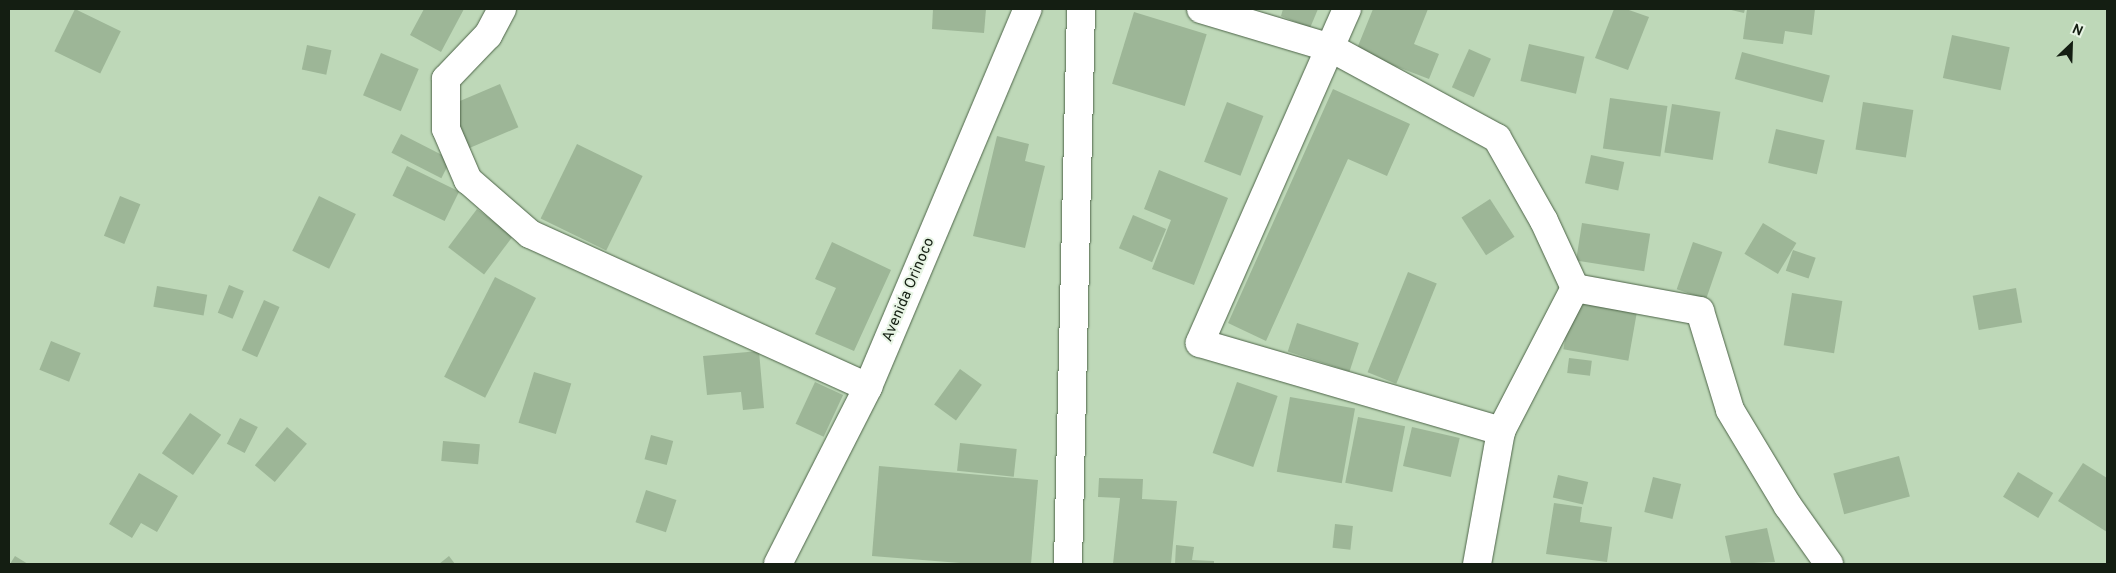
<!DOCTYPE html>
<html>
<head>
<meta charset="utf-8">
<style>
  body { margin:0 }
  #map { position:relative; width:2116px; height:573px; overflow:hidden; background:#bed8b8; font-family:Overpass,sans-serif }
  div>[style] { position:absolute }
  .building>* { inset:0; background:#9db697; transform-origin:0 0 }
  .roads { filter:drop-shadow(0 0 1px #4d6448) drop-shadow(0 0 1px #4d6448) }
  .minor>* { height:28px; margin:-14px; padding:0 14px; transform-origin:14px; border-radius:14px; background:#fff }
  span { translate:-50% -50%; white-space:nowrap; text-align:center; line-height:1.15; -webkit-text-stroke:4px #e7f4e4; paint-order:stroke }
  .street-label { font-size:15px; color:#141e12 }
  .frame { position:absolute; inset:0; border:10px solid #141e12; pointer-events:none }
  .north { position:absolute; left:2046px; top:20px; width:50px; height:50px; -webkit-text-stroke:4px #e7f4e4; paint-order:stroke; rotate:24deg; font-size:14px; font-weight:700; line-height:20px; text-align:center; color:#141e12 }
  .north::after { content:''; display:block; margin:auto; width:18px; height:22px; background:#141e12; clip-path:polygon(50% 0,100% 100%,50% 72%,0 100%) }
</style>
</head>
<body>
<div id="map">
  <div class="building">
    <div style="left:75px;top:9px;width:51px;height:47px;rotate:26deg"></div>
    <div style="clip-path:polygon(424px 9px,464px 9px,441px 52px,410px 35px)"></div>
    <div style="clip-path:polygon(933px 9px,986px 9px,984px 33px,932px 29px)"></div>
    <div style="clip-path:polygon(1283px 9px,1318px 9px,1310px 28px,1281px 16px)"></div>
    <div style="clip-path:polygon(1373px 9px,1428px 9px,1414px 44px,1439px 54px,1429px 79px,1356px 51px)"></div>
    <div style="clip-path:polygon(1614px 9px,1626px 9px,1649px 17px,1628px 70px,1595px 58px)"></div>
    <div style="clip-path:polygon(1727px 9px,1745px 9px,1744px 13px)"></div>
    <div style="clip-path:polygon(1747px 9px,1815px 9px,1812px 35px,1785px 31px,1783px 44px,1743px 39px)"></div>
    <div style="left:1134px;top:12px;width:76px;height:75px;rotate:17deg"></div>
    <div style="left:1952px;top:35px;width:59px;height:44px;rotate:12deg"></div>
    <div style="left:1529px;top:44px;width:57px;height:38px;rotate:13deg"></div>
    <div style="left:307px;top:45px;width:25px;height:25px;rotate:12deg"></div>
    <div style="left:1469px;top:49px;width:24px;height:42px;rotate:24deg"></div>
    <div style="left:1742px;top:52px;width:91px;height:28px;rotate:15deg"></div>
    <div style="left:381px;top:53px;width:41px;height:46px;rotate:23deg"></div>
    <div style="left:500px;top:84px;width:47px;height:55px;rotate:67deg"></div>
    <div style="clip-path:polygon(1333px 89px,1410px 124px,1387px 176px,1348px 159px,1266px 341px,1228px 323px)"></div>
    <div style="left:1610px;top:98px;width:58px;height:51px;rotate:8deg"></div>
    <div style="left:1227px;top:102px;width:39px;height:64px;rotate:21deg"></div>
    <div style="left:1863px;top:102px;width:51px;height:48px;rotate:9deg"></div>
    <div style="left:1672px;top:104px;width:49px;height:49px;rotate:9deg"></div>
    <div style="left:1776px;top:129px;width:50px;height:35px;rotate:13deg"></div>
    <div style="left:401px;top:134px;width:56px;height:21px;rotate:27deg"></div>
    <div style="clip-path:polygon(997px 136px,1029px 144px,1025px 161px,1045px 166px,1025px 248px,973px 236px)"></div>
    <div style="left:577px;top:144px;width:73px;height:83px;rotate:26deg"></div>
    <div style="left:1591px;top:155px;width:34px;height:29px;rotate:12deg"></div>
    <div style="left:407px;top:166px;width:58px;height:33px;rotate:26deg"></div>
    <div style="clip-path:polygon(1159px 170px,1228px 198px,1194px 285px,1152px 269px,1171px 220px,1144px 209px)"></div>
    <div style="left:120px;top:196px;width:22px;height:43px;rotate:22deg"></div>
    <div style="left:319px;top:196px;width:41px;height:61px;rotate:26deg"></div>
    <div style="left:1490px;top:199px;width:45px;height:34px;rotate:57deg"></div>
    <div style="left:477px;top:209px;width:45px;height:48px;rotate:37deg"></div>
    <div style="left:1133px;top:215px;width:36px;height:36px;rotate:23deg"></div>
    <div style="left:1582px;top:223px;width:69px;height:38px;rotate:9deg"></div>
    <div style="left:1763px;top:223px;width:39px;height:36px;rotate:31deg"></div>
    <div style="clip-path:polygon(832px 242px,891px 270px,854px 351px,815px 334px,836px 288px,815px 279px)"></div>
    <div style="left:1693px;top:242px;width:31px;height:50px;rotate:19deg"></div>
    <div style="left:1793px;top:250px;width:24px;height:22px;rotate:19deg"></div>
    <div style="left:1408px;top:272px;width:31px;height:108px;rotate:22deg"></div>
    <div style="left:495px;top:277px;width:46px;height:112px;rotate:27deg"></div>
    <div style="left:229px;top:285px;width:16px;height:30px;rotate:22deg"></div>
    <div style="left:157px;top:286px;width:51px;height:21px;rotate:10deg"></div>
    <div style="left:2016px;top:288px;width:35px;height:44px;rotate:80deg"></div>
    <div style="left:1792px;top:293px;width:51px;height:53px;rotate:9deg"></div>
    <div style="left:264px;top:300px;width:17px;height:55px;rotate:24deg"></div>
    <div style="left:1572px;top:300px;width:66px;height:50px;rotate:10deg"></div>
    <div style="left:1297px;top:323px;width:65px;height:30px;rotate:18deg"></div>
    <div style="left:51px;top:341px;width:32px;height:31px;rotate:22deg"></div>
    <div style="clip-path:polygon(759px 351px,764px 408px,743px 410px,741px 392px,707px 395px,703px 356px)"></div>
    <div style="left:1569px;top:358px;width:23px;height:15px;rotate:7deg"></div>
    <div style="left:960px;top:369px;width:27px;height:44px;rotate:36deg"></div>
    <div style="left:534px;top:372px;width:39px;height:53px;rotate:17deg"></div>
    <div style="left:815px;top:382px;width:31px;height:46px;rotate:25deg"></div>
    <div style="left:1237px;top:382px;width:43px;height:75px;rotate:19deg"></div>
    <div style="left:1290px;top:397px;width:66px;height:76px;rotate:10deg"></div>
    <div style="left:190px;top:413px;width:38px;height:49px;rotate:35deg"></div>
    <div style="left:1358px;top:417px;width:48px;height:67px;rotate:11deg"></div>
    <div style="left:240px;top:418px;width:20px;height:29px;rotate:27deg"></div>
    <div style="left:287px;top:427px;width:26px;height:50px;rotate:40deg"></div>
    <div style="left:1412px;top:427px;width:49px;height:40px;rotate:13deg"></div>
    <div style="left:651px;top:435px;width:23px;height:25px;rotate:15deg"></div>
    <div style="left:443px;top:441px;width:37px;height:20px;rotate:5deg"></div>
    <div style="left:960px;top:443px;width:57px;height:28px;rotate:6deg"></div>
    <div style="left:1899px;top:456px;width:42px;height:68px;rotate:75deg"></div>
    <div style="clip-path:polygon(2083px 463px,2107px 478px,2107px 532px,2058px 501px)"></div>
    <div style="clip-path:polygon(879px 466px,1038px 480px,1031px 564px,973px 564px,872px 556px)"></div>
    <div style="left:2018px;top:472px;width:41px;height:29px;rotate:31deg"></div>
    <div style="clip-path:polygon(139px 473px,178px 496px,157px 532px,141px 523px,132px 538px,109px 524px)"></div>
    <div style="left:1558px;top:475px;width:31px;height:23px;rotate:13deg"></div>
    <div style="left:1653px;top:477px;width:29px;height:36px;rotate:14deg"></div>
    <div style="clip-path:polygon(1099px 478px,1143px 479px,1142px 499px,1177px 501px,1171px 564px,1113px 564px,1120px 498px,1098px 497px)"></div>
    <div style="left:646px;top:490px;width:32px;height:34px;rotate:18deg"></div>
    <div style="clip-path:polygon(1554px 503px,1582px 507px,1580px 522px,1612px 527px,1607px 562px,1546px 554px)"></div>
    <div style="left:1335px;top:524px;width:18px;height:24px;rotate:6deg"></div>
    <div style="clip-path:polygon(1767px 528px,1775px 562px,1731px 564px,1725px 536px)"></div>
    <div style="clip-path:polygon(1176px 545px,1194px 547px,1192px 560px,1214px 561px,1214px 564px,1175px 564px)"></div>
    <div style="clip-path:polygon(15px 556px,28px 564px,10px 564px)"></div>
    <div style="clip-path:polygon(449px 556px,455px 564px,439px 564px)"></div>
  </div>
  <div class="roads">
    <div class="minor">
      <div style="left:502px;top:9px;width:30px;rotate:118deg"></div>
      <div style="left:488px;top:35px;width:61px;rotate:133.7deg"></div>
      <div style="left:446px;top:79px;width:50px;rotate:90deg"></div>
      <div style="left:446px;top:129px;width:56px;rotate:66.7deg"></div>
      <div style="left:468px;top:180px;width:82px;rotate:41.1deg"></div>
      <div style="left:530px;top:234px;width:371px;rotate:24.4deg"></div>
      <div style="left:1201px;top:9px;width:136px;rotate:16.7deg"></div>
      <div style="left:1331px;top:48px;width:189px;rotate:28.5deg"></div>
      <div style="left:1497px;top:138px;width:95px;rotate:60.5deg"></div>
      <div style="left:1544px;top:221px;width:74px;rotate:65.2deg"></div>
      <div style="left:1575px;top:288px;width:161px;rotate:117.4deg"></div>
      <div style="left:1501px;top:431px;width:135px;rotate:100.2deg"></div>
      <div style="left:1347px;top:9px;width:365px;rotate:113.8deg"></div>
      <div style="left:1200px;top:343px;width:314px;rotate:16.3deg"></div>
      <div style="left:1575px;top:288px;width:127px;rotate:10.4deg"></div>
      <div style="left:1700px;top:311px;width:103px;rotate:73.1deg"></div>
      <div style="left:1730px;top:410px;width:112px;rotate:58.9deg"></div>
      <div style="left:1788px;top:506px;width:71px;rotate:54.7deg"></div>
      <div style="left:778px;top:564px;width:199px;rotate:-63deg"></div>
      <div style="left:868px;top:387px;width:410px;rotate:-67.1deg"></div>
      <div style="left:1068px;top:564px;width:555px;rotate:-88.66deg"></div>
    </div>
  </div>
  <div class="street-label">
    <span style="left:909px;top:290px;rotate:-67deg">Avenida Orinoco</span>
  </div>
  <div class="frame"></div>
  <div class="north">N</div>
</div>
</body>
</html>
